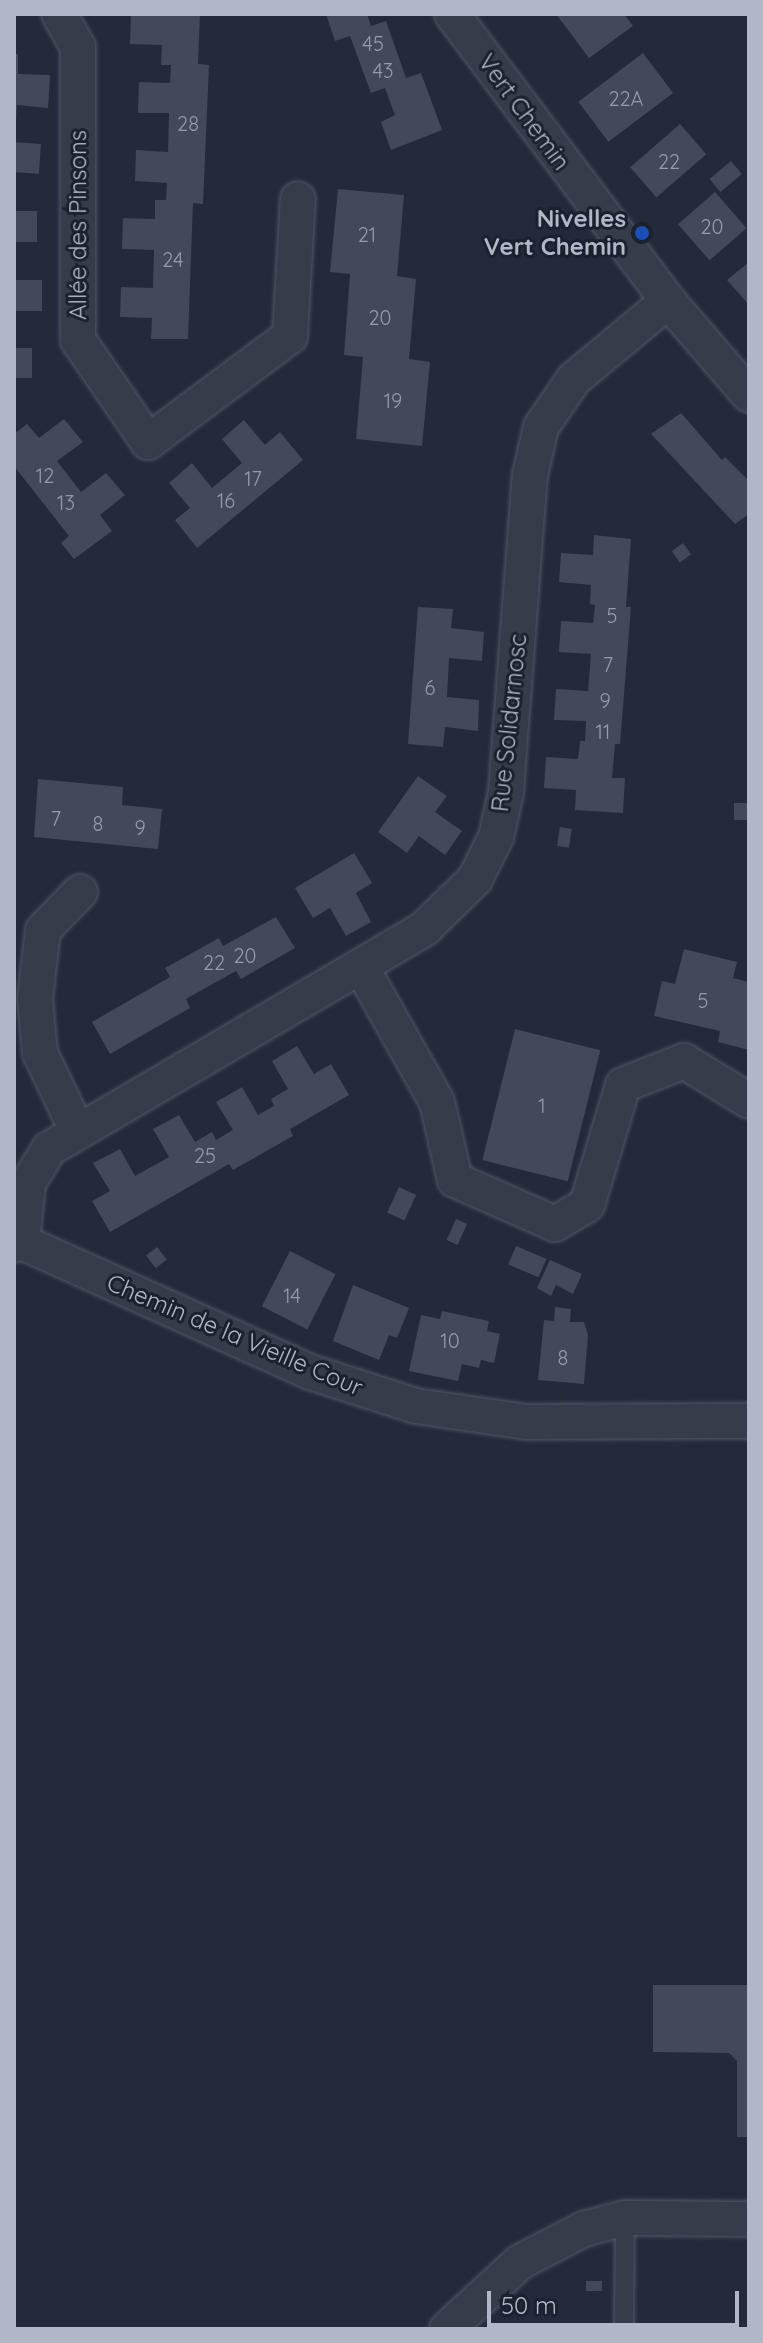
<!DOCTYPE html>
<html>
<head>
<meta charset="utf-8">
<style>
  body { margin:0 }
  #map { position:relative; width:763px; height:2343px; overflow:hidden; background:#232a3a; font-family:Quicksand,sans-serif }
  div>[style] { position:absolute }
  .building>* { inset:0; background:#42495b; transform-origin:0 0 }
  .roads { filter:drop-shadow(0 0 2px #515765) drop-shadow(0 0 2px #515765) }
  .lane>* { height:18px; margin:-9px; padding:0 9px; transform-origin:9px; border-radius:9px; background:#363c4a }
  .street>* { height:34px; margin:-17px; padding:0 17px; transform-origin:17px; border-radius:17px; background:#363c4a }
  .dots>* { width:22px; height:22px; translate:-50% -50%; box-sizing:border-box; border:4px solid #1b212f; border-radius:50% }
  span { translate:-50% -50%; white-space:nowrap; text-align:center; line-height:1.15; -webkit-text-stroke:6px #1b212f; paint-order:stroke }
  .number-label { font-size:20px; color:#959cab }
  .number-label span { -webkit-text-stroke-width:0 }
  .street-label { font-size:24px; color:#b1b7c6 }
  .poi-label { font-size:24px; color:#b1b7c6; font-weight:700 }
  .right { translate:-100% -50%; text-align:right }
  .frame { position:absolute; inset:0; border:16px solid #b1b7c6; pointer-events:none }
  .scale { position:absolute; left:487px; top:2291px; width:252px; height:36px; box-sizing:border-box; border:4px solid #b1b7c6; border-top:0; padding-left:10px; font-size:24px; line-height:28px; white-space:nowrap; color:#b1b7c6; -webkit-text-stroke:6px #1b212f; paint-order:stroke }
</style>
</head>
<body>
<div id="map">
  <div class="building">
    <div style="clip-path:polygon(131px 14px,200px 14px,198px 64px,209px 65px,203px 204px,193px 203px,188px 339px,151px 339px,152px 318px,120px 317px,121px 287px,153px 288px,154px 250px,122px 249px,123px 218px,155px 219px,155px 200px,166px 200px,167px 183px,135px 181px,136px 150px,168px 152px,169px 113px,138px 113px,139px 82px,170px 83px,171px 65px,161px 65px,162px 45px,130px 44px)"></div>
    <div style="clip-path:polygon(326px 14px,367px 14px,371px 26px,386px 21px,406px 78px,421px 73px,442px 130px,391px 150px,381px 122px,395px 115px,385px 88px,371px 93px,350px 36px,335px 41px)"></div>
    <div style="clip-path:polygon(556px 14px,624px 14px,633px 26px,589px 58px)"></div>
    <div style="left:643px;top:53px;width:50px;height:81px;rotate:53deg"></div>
    <div style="clip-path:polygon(14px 54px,18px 54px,18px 74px,50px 75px,48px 108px,17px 105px,17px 124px)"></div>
    <div style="left:680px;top:124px;width:40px;height:66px;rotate:49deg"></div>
    <div style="left:14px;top:142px;width:27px;height:30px;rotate:4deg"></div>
    <div style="left:731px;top:161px;width:17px;height:28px;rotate:50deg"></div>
    <div style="clip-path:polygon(338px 189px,404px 195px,397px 276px,416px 279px,409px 359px,430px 362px,422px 446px,356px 439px,363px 357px,344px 355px,350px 274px,330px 272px)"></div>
    <div style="left:715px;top:192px;width:48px;height:49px;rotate:49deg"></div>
    <div style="left:14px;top:211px;width:23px;height:31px"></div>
    <div style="clip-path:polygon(749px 262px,749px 305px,727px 280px)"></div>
    <div style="left:14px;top:280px;width:28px;height:31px"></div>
    <div style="left:14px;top:348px;width:18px;height:30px"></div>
    <div style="clip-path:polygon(681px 413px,722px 460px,725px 457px,749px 481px,749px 514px,735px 524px,651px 434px)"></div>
    <div style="clip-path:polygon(64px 419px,83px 442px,57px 461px,81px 492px,106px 473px,125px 495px,100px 515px,112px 531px,74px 559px,61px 543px,69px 536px,14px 466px,14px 434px,27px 424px,39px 438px)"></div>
    <div style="clip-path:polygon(244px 420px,265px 445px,280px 432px,303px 460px,197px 548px,175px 520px,190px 508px,169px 483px,192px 463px,212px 488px,242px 463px,222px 439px)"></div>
    <div style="clip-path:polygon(594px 535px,631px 539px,626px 607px,631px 607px,620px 744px,615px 744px,612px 778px,625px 778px,623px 813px,575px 810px,576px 790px,544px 788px,546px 757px,578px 759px,580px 741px,585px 741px,586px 721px,554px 720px,556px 689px,588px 691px,591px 654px,559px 652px,561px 621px,593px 623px,595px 605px,590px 604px,591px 585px,559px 582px,561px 553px,593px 555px)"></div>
    <div style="left:683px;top:543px;width:14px;height:14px;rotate:54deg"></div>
    <div style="clip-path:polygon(418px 607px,453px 609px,451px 628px,484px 632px,482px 661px,449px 658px,447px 697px,479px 700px,478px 731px,445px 727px,443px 747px,408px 744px)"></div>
    <div style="clip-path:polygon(418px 776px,447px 796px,435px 812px,462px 831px,445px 855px,419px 836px,407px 853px,378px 832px)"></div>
    <div style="clip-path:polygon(38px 779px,123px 787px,122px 805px,162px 809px,158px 849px,34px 837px)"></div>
    <div style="left:734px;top:803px;width:15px;height:17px"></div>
    <div style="left:560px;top:827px;width:12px;height:19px;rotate:9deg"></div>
    <div style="clip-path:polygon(354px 853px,372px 883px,356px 893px,371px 922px,346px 936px,330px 908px,313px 918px,295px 888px)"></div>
    <div style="clip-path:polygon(276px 917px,295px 948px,241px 979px,236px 971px,209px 986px,186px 999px,190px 1008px,110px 1054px,92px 1022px,170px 977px,165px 968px,219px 938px,223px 946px)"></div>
    <div style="clip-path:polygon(684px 949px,737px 962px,733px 978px,749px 982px,749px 1050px,718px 1042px,720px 1031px,654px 1016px,662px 981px,675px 984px)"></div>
    <div style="left:515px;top:1029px;width:88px;height:135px;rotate:14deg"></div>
    <div style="clip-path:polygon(297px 1046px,314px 1074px,331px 1064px,349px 1095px,290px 1129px,293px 1136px,233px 1170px,229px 1164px,110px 1232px,92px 1201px,110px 1191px,93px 1163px,120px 1149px,135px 1176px,169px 1157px,153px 1129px,179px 1115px,195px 1142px,212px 1132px,216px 1140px,233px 1130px,216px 1102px,242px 1087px,258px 1115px,274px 1106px,271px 1099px,288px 1089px,272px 1061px)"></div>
    <div style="left:399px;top:1187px;width:19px;height:28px;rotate:25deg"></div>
    <div style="left:456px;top:1219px;width:12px;height:23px;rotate:24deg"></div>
    <div style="left:516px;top:1246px;width:33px;height:20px;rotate:23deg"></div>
    <div style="left:157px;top:1247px;width:16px;height:14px;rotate:52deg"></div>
    <div style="left:290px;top:1251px;width:51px;height:62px;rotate:27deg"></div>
    <div style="clip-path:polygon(550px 1260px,582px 1274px,573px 1294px,556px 1285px,551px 1296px,537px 1288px)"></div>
    <div style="clip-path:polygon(353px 1285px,409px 1308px,397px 1338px,389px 1335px,379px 1360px,333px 1341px)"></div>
    <div style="clip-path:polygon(555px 1307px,571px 1309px,570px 1322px,584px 1322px,588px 1335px,584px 1384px,538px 1380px,544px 1320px,554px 1321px)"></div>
    <div style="clip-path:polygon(442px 1311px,489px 1321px,487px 1331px,500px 1334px,494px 1363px,481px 1360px,479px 1368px,462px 1364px,458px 1381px,409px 1371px,421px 1315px,440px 1319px)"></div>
    <div style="clip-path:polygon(653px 1985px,749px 1985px,749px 2137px,737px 2137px,737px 2061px,729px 2053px,653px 2052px)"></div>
    <div style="left:602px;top:2281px;width:10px;height:16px;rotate:90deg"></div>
  </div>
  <div class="roads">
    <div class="lane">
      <div style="left:624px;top:2329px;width:111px;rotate:-89.5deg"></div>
    </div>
    <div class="street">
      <div style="left:59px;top:14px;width:38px;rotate:60deg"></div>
      <div style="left:78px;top:47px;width:293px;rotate:90deg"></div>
      <div style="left:78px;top:340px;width:124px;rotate:55.5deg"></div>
      <div style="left:148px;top:442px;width:177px;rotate:-36.7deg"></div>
      <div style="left:290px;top:336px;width:137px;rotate:-86.7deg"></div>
      <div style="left:452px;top:14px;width:359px;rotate:53deg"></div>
      <div style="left:668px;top:301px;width:124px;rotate:49.2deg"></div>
      <div style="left:361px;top:967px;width:155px;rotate:60.6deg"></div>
      <div style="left:437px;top:1102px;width:80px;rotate:77deg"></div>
      <div style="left:455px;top:1180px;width:109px;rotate:23.7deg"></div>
      <div style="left:555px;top:1224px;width:37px;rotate:-31deg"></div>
      <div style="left:587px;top:1205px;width:125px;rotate:-73.3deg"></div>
      <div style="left:623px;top:1085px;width:66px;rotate:-21.5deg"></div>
      <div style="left:684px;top:1061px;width:76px;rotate:31.6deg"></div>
      <div style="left:77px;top:1130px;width:85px;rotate:-115.7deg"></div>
      <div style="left:40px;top:1053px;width:55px;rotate:-95.2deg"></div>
      <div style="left:35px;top:998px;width:68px;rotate:-83.3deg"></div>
      <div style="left:43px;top:930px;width:53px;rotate:-45.8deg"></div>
      <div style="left:22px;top:1242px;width:59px;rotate:-84.2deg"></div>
      <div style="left:28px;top:1183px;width:40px;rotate:-58deg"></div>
      <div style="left:49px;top:1149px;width:436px;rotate:-30.4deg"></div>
      <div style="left:425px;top:928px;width:70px;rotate:-44.4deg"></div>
      <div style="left:475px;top:879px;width:47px;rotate:-63.4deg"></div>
      <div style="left:496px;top:837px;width:46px;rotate:-77.5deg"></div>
      <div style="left:506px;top:792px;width:318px;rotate:-85.7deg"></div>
      <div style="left:530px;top:475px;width:49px;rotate:-77.1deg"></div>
      <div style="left:541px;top:427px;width:58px;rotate:-55.5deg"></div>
      <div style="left:574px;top:379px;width:122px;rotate:-39.7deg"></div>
      <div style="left:14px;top:1245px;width:9px;rotate:-21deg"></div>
      <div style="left:22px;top:1242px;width:316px;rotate:24.3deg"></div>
      <div style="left:310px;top:1372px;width:111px;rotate:17.8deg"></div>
      <div style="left:416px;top:1406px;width:112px;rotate:8.2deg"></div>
      <div style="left:527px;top:1422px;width:222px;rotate:-0.3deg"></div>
      <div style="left:447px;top:2329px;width:99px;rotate:-42.5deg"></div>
      <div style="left:520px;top:2262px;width:72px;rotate:-27.3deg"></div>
      <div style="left:584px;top:2229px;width:42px;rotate:-15deg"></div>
      <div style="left:625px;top:2218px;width:124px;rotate:0.5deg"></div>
    </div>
  </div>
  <div class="dots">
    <div style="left:642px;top:233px;background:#1a4fb4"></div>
  </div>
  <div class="number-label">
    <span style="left:373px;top:43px">45</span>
    <span style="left:383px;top:70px">43</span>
    <span style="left:626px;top:98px">22A</span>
    <span style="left:188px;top:123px">28</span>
    <span style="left:669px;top:161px">22</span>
    <span style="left:712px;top:226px">20</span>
    <span style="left:367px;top:234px">21</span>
    <span style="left:173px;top:259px">24</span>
    <span style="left:380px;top:317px">20</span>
    <span style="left:393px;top:400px">19</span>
    <span style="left:45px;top:475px">12</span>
    <span style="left:253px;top:478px">17</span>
    <span style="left:226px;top:500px">16</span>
    <span style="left:66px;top:502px">13</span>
    <span style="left:612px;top:615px">5</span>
    <span style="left:608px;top:664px">7</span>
    <span style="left:430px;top:687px">6</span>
    <span style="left:605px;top:700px">9</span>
    <span style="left:603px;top:731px">11</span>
    <span style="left:56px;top:818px">7</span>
    <span style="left:98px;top:823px">8</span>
    <span style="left:140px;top:827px">9</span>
    <span style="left:245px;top:955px">20</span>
    <span style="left:214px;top:962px">22</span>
    <span style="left:703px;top:1000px">5</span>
    <span style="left:542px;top:1105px">1</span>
    <span style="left:205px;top:1155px">25</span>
    <span style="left:292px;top:1295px">14</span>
    <span style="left:450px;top:1340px">10</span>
    <span style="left:563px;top:1357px">8</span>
  </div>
  <div class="street-label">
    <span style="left:524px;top:112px;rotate:54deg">Vert Chemin</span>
    <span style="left:78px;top:225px;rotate:-90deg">Allée des Pinsons</span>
    <span style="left:509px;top:723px;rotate:-84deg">Rue Solidarnosc</span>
    <span style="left:235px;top:1335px;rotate:23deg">Chemin de la Vieille Cour</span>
  </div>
  <div class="poi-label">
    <span class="right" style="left:626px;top:233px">Nivelles<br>Vert Chemin</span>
  </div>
  <div class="frame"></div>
  <div class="scale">50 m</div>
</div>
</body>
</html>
